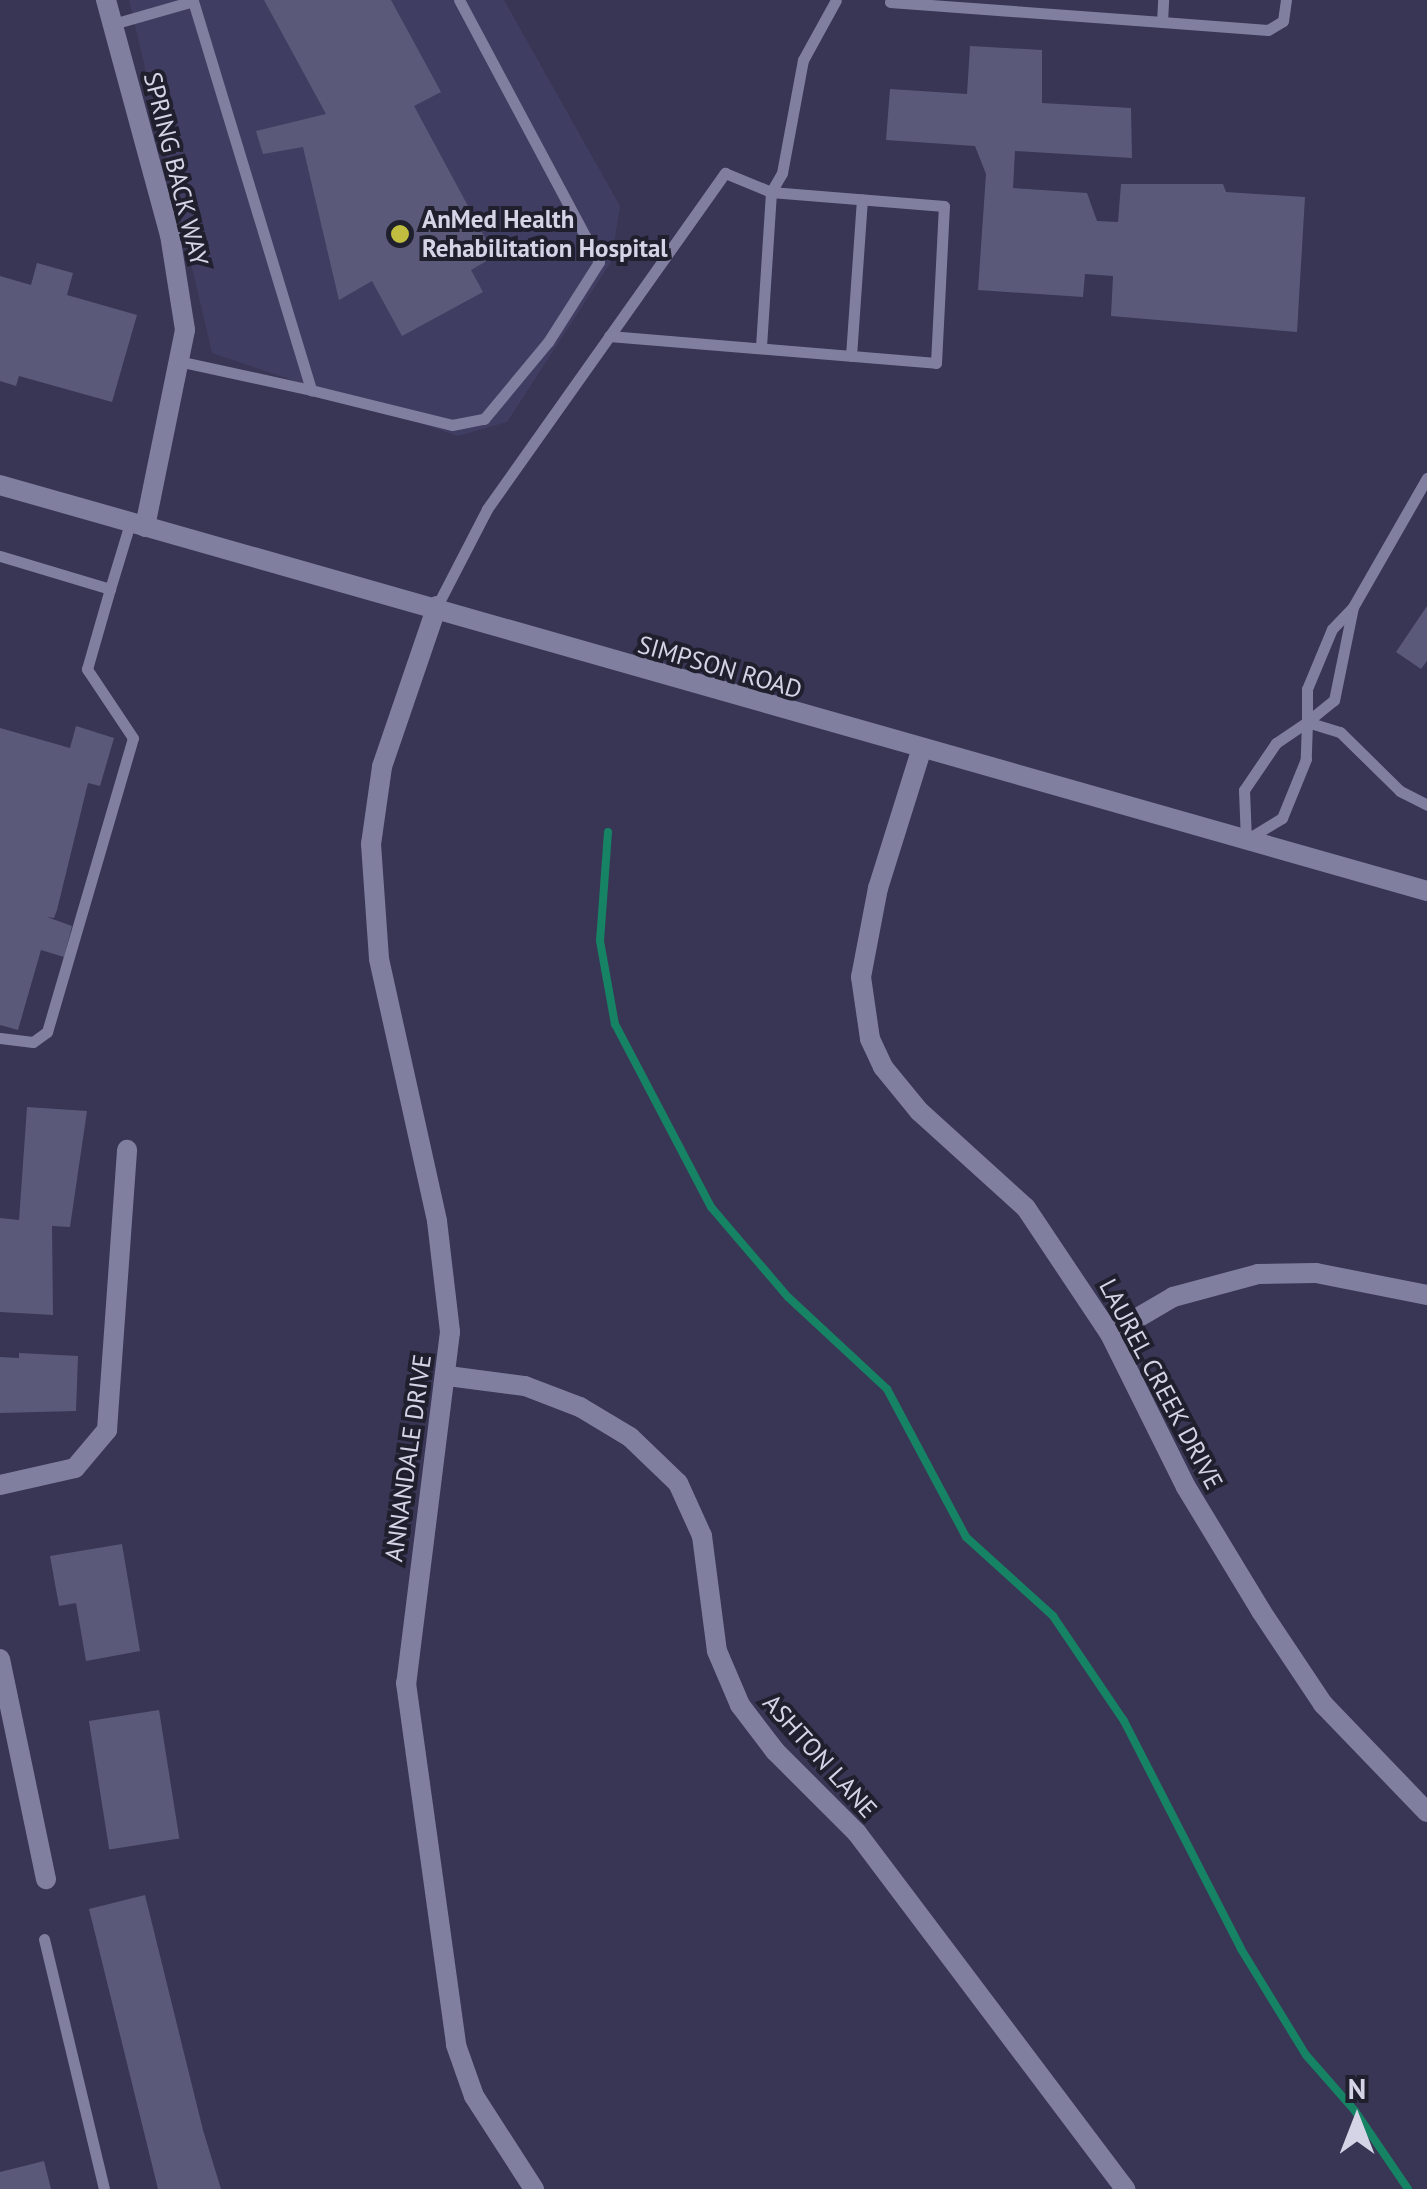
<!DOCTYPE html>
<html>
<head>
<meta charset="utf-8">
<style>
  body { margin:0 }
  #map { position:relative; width:1427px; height:2189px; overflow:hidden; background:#383654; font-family:"PT Sans",sans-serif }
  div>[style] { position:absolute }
  .built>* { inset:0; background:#403d62 }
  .stream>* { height:8px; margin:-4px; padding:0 4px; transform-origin:4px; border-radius:4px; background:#168364 }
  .building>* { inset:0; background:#5b5979; transform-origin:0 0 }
  .service>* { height:11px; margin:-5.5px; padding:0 5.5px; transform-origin:5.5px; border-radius:5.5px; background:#817f9f }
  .minor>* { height:20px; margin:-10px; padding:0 10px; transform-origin:10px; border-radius:10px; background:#817f9f }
  .tertiary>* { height:20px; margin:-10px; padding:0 10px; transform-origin:10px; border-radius:10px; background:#817f9f }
  .dots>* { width:28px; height:28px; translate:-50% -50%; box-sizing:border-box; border:5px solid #201f2d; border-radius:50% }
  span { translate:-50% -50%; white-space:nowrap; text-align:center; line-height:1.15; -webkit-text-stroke:8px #201f2d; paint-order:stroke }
  .street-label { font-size:25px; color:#d5d4e7 }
  .poi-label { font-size:25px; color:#d5d4e7; font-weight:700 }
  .left { translate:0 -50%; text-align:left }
  .north { position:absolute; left:1307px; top:2069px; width:100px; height:100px; -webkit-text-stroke:8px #201f2d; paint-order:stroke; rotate:0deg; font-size:28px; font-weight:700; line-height:40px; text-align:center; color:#d5d4e7 }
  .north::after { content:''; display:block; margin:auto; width:35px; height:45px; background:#d5d4e7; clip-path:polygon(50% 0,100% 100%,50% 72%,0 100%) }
</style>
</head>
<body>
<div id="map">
  <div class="built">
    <div style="clip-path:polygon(129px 0,504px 0,620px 206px,611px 262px,507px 422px,458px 436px,212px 353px)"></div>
  </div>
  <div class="stream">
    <div style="left:608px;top:832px;width:109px;rotate:94.2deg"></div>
    <div style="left:600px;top:941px;width:84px;rotate:79.8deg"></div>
    <div style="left:615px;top:1024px;width:207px;rotate:62.3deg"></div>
    <div style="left:711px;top:1207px;width:118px;rotate:49.5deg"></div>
    <div style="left:788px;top:1297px;width:135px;rotate:42.9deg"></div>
    <div style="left:887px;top:1389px;width:168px;rotate:61.9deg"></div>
    <div style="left:966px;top:1537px;width:118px;rotate:42.2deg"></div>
    <div style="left:1053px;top:1616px;width:127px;rotate:55.9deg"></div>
    <div style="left:1124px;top:1721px;width:256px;rotate:62.8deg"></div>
    <div style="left:1241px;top:1949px;width:124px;rotate:58.5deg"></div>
    <div style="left:1306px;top:2055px;width:74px;rotate:48.8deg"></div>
    <div style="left:1355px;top:2111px;width:94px;rotate:55.8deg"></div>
  </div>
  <div class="building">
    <div style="clip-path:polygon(264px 0,391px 0,441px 92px,414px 106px,495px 256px,471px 270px,483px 292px,402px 336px,372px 281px,339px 300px,303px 147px,263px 154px,256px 131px,326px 114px)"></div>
    <div style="clip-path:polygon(970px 46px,1042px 50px,1042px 103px,1131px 108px,1132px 158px,1015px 151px,1013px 188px,1087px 193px,1097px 221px,1118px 222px,1121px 184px,1223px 184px,1226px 192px,1305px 197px,1297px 332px,1111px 316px,1113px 276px,1085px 274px,1083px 297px,978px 290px,986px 174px,975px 146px,886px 140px,890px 89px,967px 94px)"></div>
    <div style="clip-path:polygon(37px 263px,73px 273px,67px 295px,137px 315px,112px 402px,19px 376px,16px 386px,0 381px,0 276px,31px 285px)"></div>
    <div style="clip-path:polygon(1427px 606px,1427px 661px,1421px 669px,1396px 652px)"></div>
    <div style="clip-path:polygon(76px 726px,114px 738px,100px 786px,88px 783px,57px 910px,54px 918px,47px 917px,72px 926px,64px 957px,41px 950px,18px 1030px,0 1025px,0 728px,70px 748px)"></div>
    <div style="clip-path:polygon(27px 1107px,87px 1111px,70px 1227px,52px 1226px,53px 1315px,0 1312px,0 1218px,19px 1220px)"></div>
    <div style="clip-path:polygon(19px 1353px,78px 1356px,76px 1411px,0 1413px,0 1357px,19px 1358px)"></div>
    <div style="clip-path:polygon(122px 1544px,140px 1651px,86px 1661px,76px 1603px,59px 1606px,50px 1556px)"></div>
    <div style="left:159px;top:1710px;width:130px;height:71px;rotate:81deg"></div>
    <div style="clip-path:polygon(145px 1895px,203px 2130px,221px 2189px,158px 2189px,89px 1909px)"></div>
    <div style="clip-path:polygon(44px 2161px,51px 2189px,0 2189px,0 2172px)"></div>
  </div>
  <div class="service">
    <div style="left:890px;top:2px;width:273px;rotate:4.2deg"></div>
    <div style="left:1162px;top:22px;width:22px;rotate:-87deg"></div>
    <div style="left:1162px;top:22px;width:106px;rotate:4.3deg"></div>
    <div style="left:1268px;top:30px;width:17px;rotate:-31deg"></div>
    <div style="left:1283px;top:21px;width:21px;rotate:-82deg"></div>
    <div style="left:113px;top:24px;width:83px;rotate:-16deg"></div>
    <div style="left:193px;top:1px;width:407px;rotate:73.1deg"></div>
    <div style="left:311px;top:390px;width:131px;rotate:-167.7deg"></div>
    <div style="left:609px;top:336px;width:328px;rotate:4.7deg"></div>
    <div style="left:936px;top:363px;width:157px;rotate:-87.1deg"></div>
    <div style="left:944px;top:206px;width:174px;rotate:-175.4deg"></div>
    <div style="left:771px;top:192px;width:156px;rotate:93.7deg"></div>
    <div style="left:851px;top:356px;width:157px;rotate:-86deg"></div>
    <div style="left:311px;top:390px;width:145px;rotate:13.9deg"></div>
    <div style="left:452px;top:425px;width:33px;rotate:-11deg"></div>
    <div style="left:484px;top:419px;width:100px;rotate:-50.3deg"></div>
    <div style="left:548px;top:342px;width:95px;rotate:-57.5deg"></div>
    <div style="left:599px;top:262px;width:297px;rotate:-118.1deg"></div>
    <div style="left:0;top:556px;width:115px;rotate:16.7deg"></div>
    <div style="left:110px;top:589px;width:69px;rotate:-73.1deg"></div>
    <div style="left:437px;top:606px;width:109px;rotate:-62.7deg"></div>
    <div style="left:487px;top:509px;width:412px;rotate:-54.7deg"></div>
    <div style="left:725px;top:173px;width:50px;rotate:22.4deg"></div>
    <div style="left:771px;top:192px;width:22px;rotate:-60deg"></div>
    <div style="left:782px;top:173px;width:115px;rotate:-79.5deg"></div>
    <div style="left:803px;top:60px;width:68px;rotate:-61.2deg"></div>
    <div style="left:1353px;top:607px;width:95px;rotate:101.5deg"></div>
    <div style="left:1334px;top:700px;width:35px;rotate:141deg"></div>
    <div style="left:1307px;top:722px;width:33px;rotate:-90deg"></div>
    <div style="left:1307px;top:689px;width:65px;rotate:-67.4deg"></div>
    <div style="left:1332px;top:629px;width:30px;rotate:-46deg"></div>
    <div style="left:1353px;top:607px;width:149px;rotate:-60.2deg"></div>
    <div style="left:1307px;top:722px;width:37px;rotate:92deg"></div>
    <div style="left:1306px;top:759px;width:64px;rotate:112.1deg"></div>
    <div style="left:1282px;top:818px;width:42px;rotate:148.6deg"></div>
    <div style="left:1246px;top:840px;width:50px;rotate:-92.3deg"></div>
    <div style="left:1244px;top:790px;width:57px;rotate:-55.8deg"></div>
    <div style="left:1276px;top:743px;width:37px;rotate:-34deg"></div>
    <div style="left:1307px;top:722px;width:34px;rotate:17deg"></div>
    <div style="left:1340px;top:732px;width:84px;rotate:44.5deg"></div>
    <div style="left:1400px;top:791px;width:30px;rotate:27deg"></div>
    <div style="left:0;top:1038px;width:33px;rotate:7deg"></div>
    <div style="left:33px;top:1042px;width:17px;rotate:-36deg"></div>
    <div style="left:47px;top:1032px;width:306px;rotate:-73.7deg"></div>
    <div style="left:133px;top:738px;width:83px;rotate:-123.7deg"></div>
    <div style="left:87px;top:669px;width:83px;rotate:-74deg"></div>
    <div style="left:44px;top:1939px;width:257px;rotate:76.5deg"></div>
  </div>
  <div class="minor">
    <div style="left:106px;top:0;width:244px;rotate:74.8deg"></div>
    <div style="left:170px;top:235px;width:96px;rotate:81deg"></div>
    <div style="left:185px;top:330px;width:201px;rotate:101.5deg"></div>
    <div style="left:437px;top:606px;width:170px;rotate:108.9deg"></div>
    <div style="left:382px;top:767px;width:78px;rotate:98.1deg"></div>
    <div style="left:371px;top:844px;width:115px;rotate:86deg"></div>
    <div style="left:379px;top:959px;width:268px;rotate:77.5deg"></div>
    <div style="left:437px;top:1221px;width:112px;rotate:83.3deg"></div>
    <div style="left:450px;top:1332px;width:354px;rotate:97.1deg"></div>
    <div style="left:406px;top:1683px;width:365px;rotate:82.1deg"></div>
    <div style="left:456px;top:2045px;width:54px;rotate:70.6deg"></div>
    <div style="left:474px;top:2096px;width:111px;rotate:57.2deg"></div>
    <div style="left:921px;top:751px;width:144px;rotate:107.4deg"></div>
    <div style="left:878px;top:888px;width:91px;rotate:100.8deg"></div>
    <div style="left:861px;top:977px;width:63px;rotate:81.7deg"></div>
    <div style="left:870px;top:1039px;width:31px;rotate:65deg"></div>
    <div style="left:883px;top:1067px;width:57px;rotate:50.7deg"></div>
    <div style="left:919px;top:1111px;width:144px;rotate:42.2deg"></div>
    <div style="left:1026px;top:1208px;width:151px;rotate:56.3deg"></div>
    <div style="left:1110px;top:1334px;width:171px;rotate:63.6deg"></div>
    <div style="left:1186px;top:1487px;width:145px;rotate:58.8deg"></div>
    <div style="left:1261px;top:1611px;width:112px;rotate:56.3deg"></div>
    <div style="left:1323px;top:1704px;width:150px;rotate:46.1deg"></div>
    <div style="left:1110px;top:1334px;width:73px;rotate:-30.4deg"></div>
    <div style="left:1173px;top:1297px;width:88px;rotate:-15.1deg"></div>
    <div style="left:1258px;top:1274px;width:58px;rotate:-1deg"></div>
    <div style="left:1316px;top:1273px;width:113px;rotate:11.2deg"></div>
    <div style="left:448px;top:1376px;width:78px;rotate:7.4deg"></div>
    <div style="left:525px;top:1386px;width:59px;rotate:20.9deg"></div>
    <div style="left:580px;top:1407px;width:58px;rotate:31deg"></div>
    <div style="left:630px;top:1437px;width:66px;rotate:43.8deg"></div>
    <div style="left:678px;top:1483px;width:58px;rotate:65.6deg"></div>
    <div style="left:702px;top:1536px;width:116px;rotate:82.6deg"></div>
    <div style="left:717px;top:1651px;width:59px;rotate:66.9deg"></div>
    <div style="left:740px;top:1705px;width:58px;rotate:52.7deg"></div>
    <div style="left:775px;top:1751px;width:116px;rotate:45deg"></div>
    <div style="left:857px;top:1833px;width:446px;rotate:53deg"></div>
    <div style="left:0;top:1485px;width:77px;rotate:-12.8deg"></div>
    <div style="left:75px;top:1468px;width:50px;rotate:-49.9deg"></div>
    <div style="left:107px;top:1430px;width:281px;rotate:-85.9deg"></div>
    <div style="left:0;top:1659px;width:225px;rotate:78.2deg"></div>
  </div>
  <div class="tertiary">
    <div style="left:0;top:485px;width:1484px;rotate:15.88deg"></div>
  </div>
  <div class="dots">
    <div style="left:400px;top:234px;background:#c1bd40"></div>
  </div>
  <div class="street-label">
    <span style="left:176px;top:169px;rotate:76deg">SPRING BACK WAY</span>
    <span style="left:720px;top:667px;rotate:16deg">SIMPSON ROAD</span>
    <span style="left:1161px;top:1384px;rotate:62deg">LAUREL CREEK DRIVE</span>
    <span style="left:408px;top:1458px;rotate:-82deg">ANNANDALE DRIVE</span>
    <span style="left:820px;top:1756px;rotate:48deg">ASHTON LANE</span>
  </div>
  <div class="poi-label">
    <span class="left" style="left:422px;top:234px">AnMed Health<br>Rehabilitation Hospital</span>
  </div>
  <div class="north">N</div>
</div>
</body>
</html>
